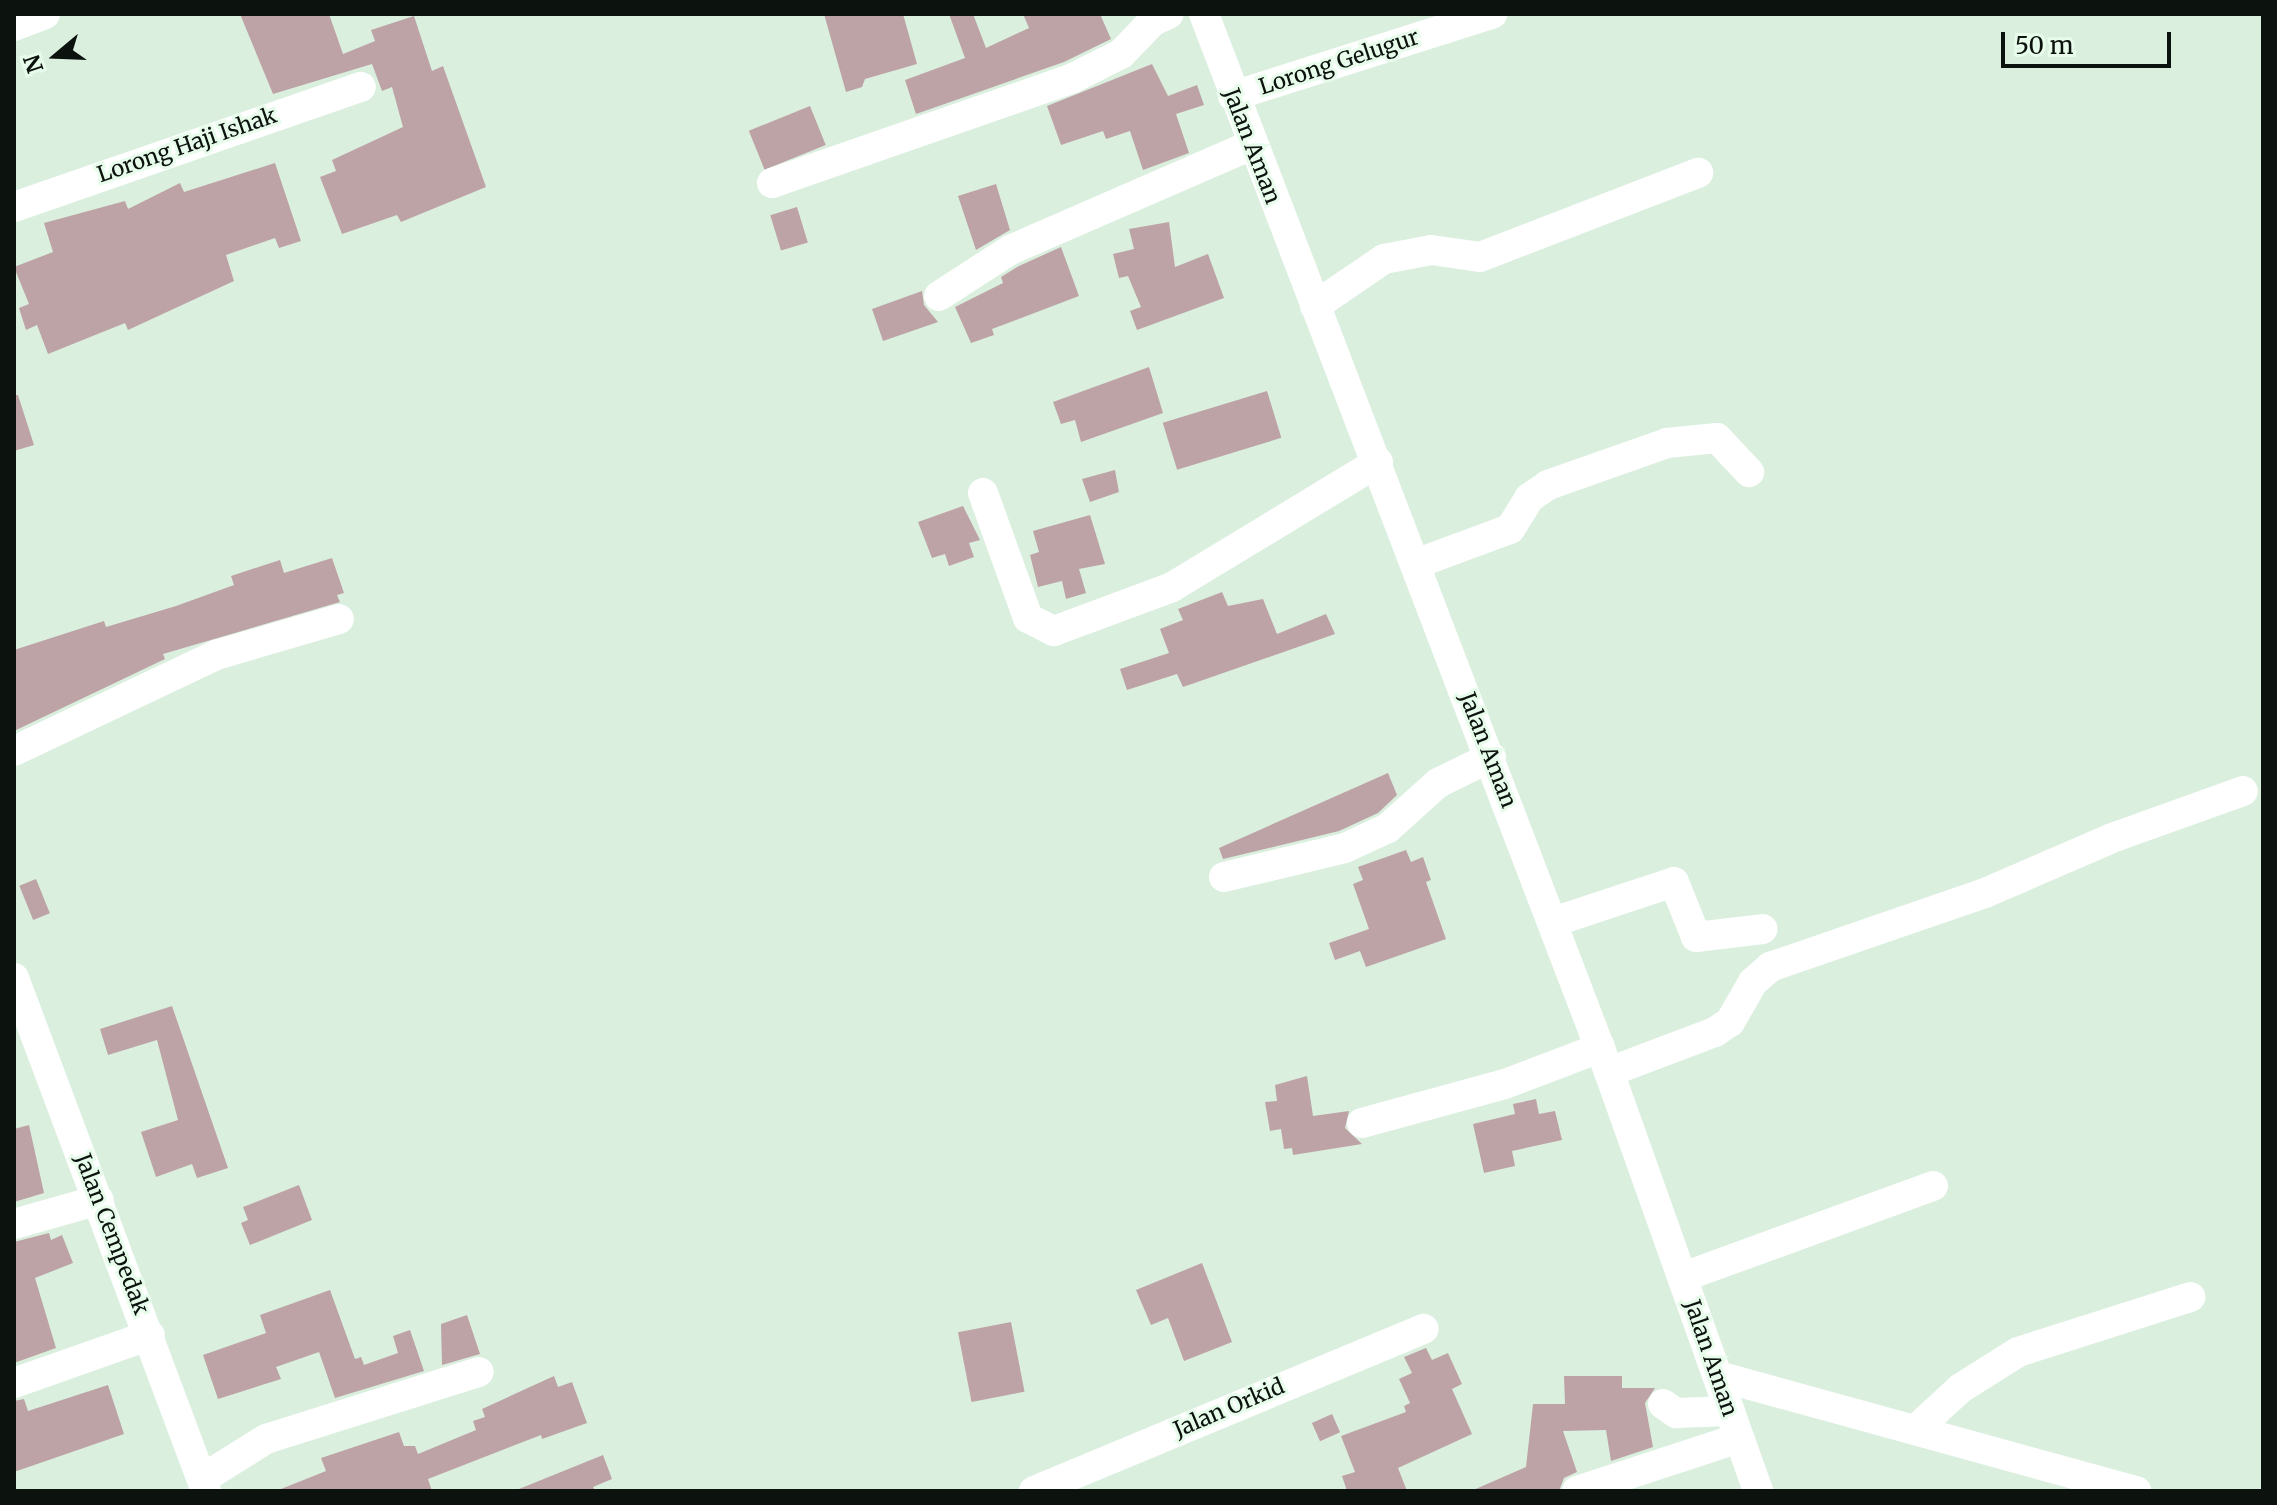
<!DOCTYPE html>
<html>
<head>
<meta charset="utf-8">
<style>
  body { margin:0 }
  #map { position:relative; width:2277px; height:1505px; overflow:hidden; background:#dbefdf; font-family:Merriweather,serif }
  div>[style] { position:absolute }
  .building>* { inset:0; background:#bda3a5; transform-origin:0 0 }
  .minor>* { height:30px; margin:-15px; padding:0 15px; transform-origin:15px; border-radius:15px; background:#fff }
  span { translate:-50% -50%; white-space:nowrap; text-align:center; line-height:1.15; -webkit-text-stroke:6px #e8fcec; paint-order:stroke }
  .street-label { font-size:22px; color:#0c130e }
  .frame { position:absolute; inset:0; border:16px solid #0c130e; pointer-events:none }
  .north { position:absolute; left:16px; top:16px; width:80px; height:80px; -webkit-text-stroke:6px #e8fcec; paint-order:stroke; rotate:251deg; font-size:22px; font-weight:700; line-height:32px; text-align:center; color:#0c130e }
  .north::after { content:''; display:block; margin:auto; width:28px; height:36px; background:#0c130e; clip-path:polygon(50% 0,100% 100%,50% 72%,0 100%) }
  .scale { position:absolute; left:2001px; top:32px; width:170px; height:36px; box-sizing:border-box; border:4px solid #0c130e; border-top:0; padding-left:10px; font-size:24px; line-height:28px; white-space:nowrap; color:#0c130e; -webkit-text-stroke:6px #e8fcec; paint-order:stroke }
</style>
</head>
<body>
<div id="map">
  <div class="building">
    <div style="clip-path:polygon(240px 14px,329px 14px,343px 54px,375px 41px,371px 30px,414px 16px,432px 71px,443px 66px,486px 187px,401px 222px,397px 215px,342px 234px,320px 177px,336px 171px,332px 160px,403px 127px,392px 87px,382px 91px,372px 64px,273px 94px)"></div>
    <div style="clip-path:polygon(824px 14px,903px 14px,917px 64px,865px 79px,862px 87px,846px 92px)"></div>
    <div style="clip-path:polygon(949px 14px,973px 14px,986px 48px,1029px 28px,1023px 14px,1100px 14px,1111px 39px,1064px 62px,916px 114px,905px 80px,965px 58px)"></div>
    <div style="clip-path:polygon(1152px 64px,1168px 96px,1197px 85px,1204px 105px,1176px 114px,1189px 153px,1143px 170px,1130px 131px,1106px 139px,1103px 131px,1061px 145px,1047px 106px)"></div>
    <div style="left:810px;top:106px;width:42px;height:66px;rotate:68deg"></div>
    <div style="clip-path:polygon(275px 163px,301px 241px,279px 248px,275px 238px,226px 255px,234px 281px,128px 330px,125px 323px,48px 354px,37px 325px,26px 330px,19px 308px,29px 304px,14px 267px,53px 252px,44px 223px,125px 201px,128px 209px,180px 183px,184px 192px)"></div>
    <div style="clip-path:polygon(996px 184px,1010px 230px,976px 250px,958px 196px)"></div>
    <div style="left:797px;top:207px;width:37px;height:28px;rotate:73deg"></div>
    <div style="clip-path:polygon(1169px 222px,1175px 267px,1208px 254px,1224px 298px,1137px 330px,1130px 311px,1141px 307px,1128px 276px,1119px 278px,1113px 254px,1134px 249px,1129px 229px)"></div>
    <div style="clip-path:polygon(1061px 247px,1079px 296px,992px 329px,994px 335px,971px 343px,955px 307px,1003px 283px,1001px 277px,1019px 266px)"></div>
    <div style="clip-path:polygon(922px 291px,924px 305px,938px 322px,883px 341px,872px 309px)"></div>
    <div style="clip-path:polygon(1149px 367px,1163px 413px,1081px 442px,1075px 420px,1061px 424px,1053px 402px)"></div>
    <div style="left:1267px;top:391px;width:49px;height:109px;rotate:73deg"></div>
    <div style="clip-path:polygon(14px 395px,18px 395px,34px 445px,14px 451px)"></div>
    <div style="clip-path:polygon(1115px 470px,1119px 492px,1090px 502px,1082px 479px)"></div>
    <div style="clip-path:polygon(963px 506px,980px 540px,969px 543px,974px 557px,949px 566px,945px 554px,932px 558px,918px 522px)"></div>
    <div style="clip-path:polygon(1090px 515px,1105px 564px,1079px 569px,1086px 593px,1066px 599px,1062px 581px,1038px 587px,1030px 555px,1039px 552px,1033px 531px)"></div>
    <div style="clip-path:polygon(332px 558px,344px 593px,337px 595px,340px 602px,163px 654px,165px 659px,14px 731px,14px 650px,104px 621px,106px 627px,176px 606px,234px 585px,231px 576px,280px 560px,284px 573px)"></div>
    <div style="clip-path:polygon(1222px 592px,1228px 606px,1263px 599px,1277px 634px,1326px 614px,1335px 634px,1183px 687px,1177px 674px,1127px 690px,1120px 669px,1169px 653px,1160px 629px,1183px 620px,1178px 609px)"></div>
    <div style="clip-path:polygon(1388px 773px,1397px 795px,1378px 813px,1339px 831px,1223px 859px,1219px 848px)"></div>
    <div style="clip-path:polygon(1406px 850px,1411px 862px,1423px 857px,1431px 880px,1426px 882px,1446px 939px,1366px 967px,1360px 951px,1335px 960px,1329px 943px,1369px 929px,1353px 884px,1363px 880px,1358px 867px)"></div>
    <div style="left:36px;top:879px;width:37px;height:18px;rotate:68deg"></div>
    <div style="clip-path:polygon(172px 1006px,228px 1168px,197px 1178px,192px 1164px,156px 1177px,141px 1132px,178px 1120px,157px 1040px,108px 1055px,100px 1029px)"></div>
    <div style="clip-path:polygon(1307px 1076px,1313px 1116px,1349px 1111px,1345px 1128px,1362px 1144px,1293px 1155px,1292px 1148px,1284px 1149px,1281px 1129px,1270px 1131px,1265px 1102px,1277px 1101px,1275px 1085px)"></div>
    <div style="clip-path:polygon(1536px 1099px,1539px 1114px,1555px 1111px,1562px 1140px,1512px 1151px,1515px 1166px,1484px 1173px,1473px 1124px,1515px 1114px,1513px 1104px)"></div>
    <div style="clip-path:polygon(29px 1125px,44px 1193px,14px 1202px,14px 1129px)"></div>
    <div style="clip-path:polygon(299px 1185px,312px 1220px,250px 1245px,241px 1223px,248px 1220px,243px 1207px)"></div>
    <div style="clip-path:polygon(49px 1233px,51px 1240px,62px 1235px,73px 1263px,35px 1278px,56px 1348px,14px 1363px,14px 1242px)"></div>
    <div style="clip-path:polygon(1202px 1263px,1232px 1342px,1184px 1361px,1168px 1318px,1151px 1325px,1136px 1290px)"></div>
    <div style="clip-path:polygon(330px 1290px,355px 1359px,361px 1357px,364px 1365px,398px 1353px,393px 1336px,410px 1330px,424px 1371px,335px 1398px,319px 1352px,276px 1367px,281px 1379px,218px 1399px,203px 1355px,266px 1333px,260px 1315px)"></div>
    <div style="clip-path:polygon(467px 1315px,480px 1354px,442px 1365px,441px 1324px)"></div>
    <div style="left:1011px;top:1322px;width:71px;height:54px;rotate:79deg"></div>
    <div style="clip-path:polygon(1426px 1348px,1432px 1360px,1448px 1353px,1462px 1384px,1452px 1389px,1472px 1434px,1398px 1468px,1407px 1491px,1347px 1491px,1342px 1476px,1355px 1472px,1341px 1436px,1406px 1412px,1404px 1406px,1410px 1403px,1399px 1379px,1412px 1373px,1404px 1357px)"></div>
    <div style="clip-path:polygon(554px 1376px,558px 1387px,572px 1382px,587px 1423px,542px 1439px,541px 1435px,428px 1479px,432px 1491px,276px 1491px,326px 1471px,321px 1458px,399px 1432px,404px 1446px,415px 1446px,418px 1454px,476px 1430px,473px 1421px,485px 1417px,482px 1409px)"></div>
    <div style="clip-path:polygon(1564px 1376px,1622px 1376px,1622px 1388px,1655px 1388px,1645px 1403px,1653px 1447px,1611px 1461px,1606px 1430px,1563px 1431px,1577px 1472px,1564px 1478px,1559px 1491px,1471px 1491px,1526px 1467px,1533px 1404px,1565px 1404px)"></div>
    <div style="clip-path:polygon(108px 1385px,124px 1434px,14px 1472px,14px 1401px,24px 1399px,28px 1411px)"></div>
    <div style="left:1332px;top:1414px;width:20px;height:22px;rotate:66deg"></div>
    <div style="clip-path:polygon(603px 1455px,612px 1479px,593px 1487px,595px 1491px,514px 1491px)"></div>
  </div>
  <div class="minor">
    <div style="left:1204px;top:14px;width:1133px;rotate:69.05deg"></div>
    <div style="left:1609px;top:1072px;width:445px;rotate:70.4deg"></div>
    <div style="left:14px;top:26px;width:33px;rotate:-21deg"></div>
    <div style="left:1233px;top:96px;width:272px;rotate:-17.6deg"></div>
    <div style="left:772px;top:183px;width:317px;rotate:-19.2deg"></div>
    <div style="left:1071px;top:79px;width:56px;rotate:-26.6deg"></div>
    <div style="left:1121px;top:54px;width:46px;rotate:-45.9deg"></div>
    <div style="left:1153px;top:21px;width:17px;rotate:-24deg"></div>
    <div style="left:14px;top:207px;width:367px;rotate:-19.1deg"></div>
    <div style="left:939px;top:296px;width:85px;rotate:-32.9deg"></div>
    <div style="left:1010px;top:250px;width:263px;rotate:-23.5deg"></div>
    <div style="left:1315px;top:306px;width:83px;rotate:-34.3deg"></div>
    <div style="left:1384px;top:259px;width:48px;rotate:-10.8deg"></div>
    <div style="left:1431px;top:250px;width:49px;rotate:8.1deg"></div>
    <div style="left:1480px;top:257px;width:234px;rotate:-21.1deg"></div>
    <div style="left:983px;top:493px;width:133px;rotate:70.2deg"></div>
    <div style="left:1028px;top:618px;width:29px;rotate:27deg"></div>
    <div style="left:1054px;top:631px;width:126px;rotate:-20.4deg"></div>
    <div style="left:1172px;top:587px;width:241px;rotate:-31.2deg"></div>
    <div style="left:1418px;top:563px;width:98px;rotate:-20.3deg"></div>
    <div style="left:1510px;top:529px;width:36px;rotate:-58deg"></div>
    <div style="left:1529px;top:498px;width:23px;rotate:-34deg"></div>
    <div style="left:1548px;top:485px;width:126px;rotate:-19.4deg"></div>
    <div style="left:1667px;top:443px;width:50px;rotate:-5.7deg"></div>
    <div style="left:1717px;top:438px;width:47px;rotate:46.7deg"></div>
    <div style="left:14px;top:751px;width:224px;rotate:-25.4deg"></div>
    <div style="left:216px;top:655px;width:128px;rotate:-16.3deg"></div>
    <div style="left:1224px;top:877px;width:124px;rotate:-13.5deg"></div>
    <div style="left:1345px;top:848px;width:47px;rotate:-24.9deg"></div>
    <div style="left:1388px;top:828px;width:67px;rotate:-42deg"></div>
    <div style="left:1438px;top:783px;width:59px;rotate:-26.1deg"></div>
    <div style="left:1553px;top:922px;width:127px;rotate:-18.3deg"></div>
    <div style="left:1674px;top:882px;width:59px;rotate:68.2deg"></div>
    <div style="left:1696px;top:937px;width:67px;rotate:-6.8deg"></div>
    <div style="left:14px;top:978px;width:548px;rotate:69.48deg"></div>
    <div style="left:1609px;top:1072px;width:113px;rotate:-20.7deg"></div>
    <div style="left:1715px;top:1032px;width:18px;rotate:-34deg"></div>
    <div style="left:1730px;top:1022px;width:46px;rotate:-60.1deg"></div>
    <div style="left:1753px;top:982px;width:23px;rotate:-41deg"></div>
    <div style="left:1770px;top:967px;width:227px;rotate:-19deg"></div>
    <div style="left:1985px;top:893px;width:138px;rotate:-23.4deg"></div>
    <div style="left:2112px;top:838px;width:139px;rotate:-19.7deg"></div>
    <div style="left:1362px;top:1123px;width:148px;rotate:-15.3deg"></div>
    <div style="left:1505px;top:1084px;width:102px;rotate:-20.8deg"></div>
    <div style="left:14px;top:1224px;width:88px;rotate:-15.8deg"></div>
    <div style="left:1683px;top:1277px;width:266px;rotate:-20deg"></div>
    <div style="left:1718px;top:1376px;width:434px;rotate:15.4deg"></div>
    <div style="left:14px;top:1383px;width:144px;rotate:-19.4deg"></div>
    <div style="left:1663px;top:1404px;width:16px;rotate:35deg"></div>
    <div style="left:1676px;top:1413px;width:54px;rotate:-2.1deg"></div>
    <div style="left:1915px;top:1430px;width:62px;rotate:-42.4deg"></div>
    <div style="left:1961px;top:1388px;width:67px;rotate:-32.3deg"></div>
    <div style="left:2018px;top:1352px;width:181px;rotate:-17.7deg"></div>
    <div style="left:202px;top:1479px;width:75px;rotate:-32deg"></div>
    <div style="left:266px;top:1439px;width:223px;rotate:-17.5deg"></div>
    <div style="left:1034px;top:1491px;width:422px;rotate:-22.6deg"></div>
    <div style="left:1577px;top:1491px;width:170px;rotate:-18.1deg"></div>
  </div>
  <div class="street-label">
    <span style="left:1339px;top:62px;rotate:-18deg">Lorong Gelugur</span>
    <span style="left:187px;top:145px;rotate:-19deg">Lorong Haji Ishak</span>
    <span style="left:1252px;top:146px;rotate:69deg">Jalan Aman</span>
    <span style="left:1488px;top:750px;rotate:69deg">Jalan Aman</span>
    <span style="left:112px;top:1234px;rotate:69deg">Jalan Cempedak</span>
    <span style="left:1711px;top:1358px;rotate:71deg">Jalan Aman</span>
    <span style="left:1229px;top:1408px;rotate:-23deg">Jalan Orkid</span>
  </div>
  <div class="frame"></div>
  <div class="north">N</div>
  <div class="scale">50 m</div>
</div>
</body>
</html>
